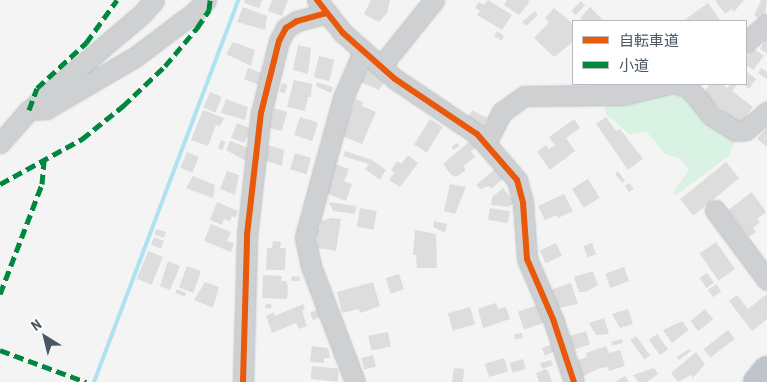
<!DOCTYPE html>
<html>
<head>
<meta charset="utf-8">
<style>
  body { margin:0 }
  #map { position:relative; width:767px; height:382px; overflow:hidden; background:#f4f4f4; font-family:"Roboto Condensed","Noto Sans JP",sans-serif }
  div>[style] { position:absolute }
  .green>* { inset:0; background:#d9f2e3 }
  .stream>* { height:4px; margin:-2px; padding:0 2px; transform-origin:2px; border-radius:2px; background:#aee2f0 }
  .building>* { inset:0; background:#ddddde; transform-origin:0 0 }
  .roads { filter:drop-shadow(0 0 1px #b9bec3) drop-shadow(0 0 1px #b9bec3) }
  .minor>* { height:19px; margin:-9.5px; padding:0 9.5px; transform-origin:9.5px; border-radius:9.5px; background:#ced0d2 }
  .highway>* { height:28px; margin:-14px; padding:0 14px; transform-origin:14px; border-radius:14px; background:#bec4c9 }
  .quiet>* { height:5px; margin-top:-2.5px; transform-origin:0; background:repeating-linear-gradient(90deg,#00873e 0 10px,transparent 0 15px) }
  .cycleway>* { height:6px; margin:-3px; padding:0 3px; transform-origin:3px; border-radius:3px; background:#e8590c }
  span { translate:-50% -50%; white-space:nowrap; text-align:center; line-height:1.15; -webkit-text-stroke:4.5px #fff; paint-order:stroke }
  .legend { position:absolute; left:572px; top:20px; width:175px; height:65px; box-sizing:border-box; background:#fff; border:1px solid #b7bbc0; margin:0; padding:6px 9px; list-style:none; font-size:15px; color:#4a5661 }
  .legend li { display:flex; align-items:center; gap:10px; height:25px }
  .legend b { width:25px; border:1px solid #b7bbc0 }
  .north { position:absolute; left:20px; top:312px; width:50px; height:50px; -webkit-text-stroke:4px #fff; paint-order:stroke; rotate:324deg; font-size:14px; font-weight:700; line-height:20px; text-align:center; color:#4a5661 }
  .north::after { content:''; display:block; margin:auto; width:18px; height:22px; background:#4a5661; clip-path:polygon(50% 0,100% 100%,50% 72%,0 100%) }
</style>
</head>
<body>
<div id="map">
  <div class="green">
    <div style="clip-path:polygon(671px 90px,681px 93px,735px 140px,729px 156px,675px 196px,674px 191px,689px 170px,681px 159px,665px 154px,647px 132px,629px 134px,605px 113px,605px 100px)"></div>
  </div>
  <div class="stream">
    <div style="left:94px;top:382px;width:408px;rotate:-69.3deg"></div>
  </div>
  <div class="building">
    <div style="clip-path:polygon(245px 0,262px 0,259px 8px,244px 3px)"></div>
    <div style="clip-path:polygon(272px 0,288px 0,282px 16px,268px 11px)"></div>
    <div style="clip-path:polygon(371px 0,390px 0,387px 13px,379px 22px,364px 14px)"></div>
    <div style="clip-path:polygon(488px 0,512px 15px,502px 30px,477px 15px,480px 11px,475px 8px,479px 2px,484px 5px)"></div>
    <div style="clip-path:polygon(507px 0,529px 0,528px 4px,519px 15px,504px 5px)"></div>
    <div style="clip-path:polygon(715px 0,744px 0,734px 12px,732px 9px,725px 14px)"></div>
    <div style="clip-path:polygon(761px 0,767px 0,764px 20px,754px 16px)"></div>
    <div style="left:581px;top:1px;width:6px;height:14px;rotate:45deg"></div>
    <div style="clip-path:polygon(708px 3px,721px 21px,683px 21px)"></div>
    <div style="clip-path:polygon(243px 7px,267px 16px,265px 30px,237px 22px)"></div>
    <div style="clip-path:polygon(590px 7px,603px 20px,601px 21px,583px 21px,580px 18px)"></div>
    <div style="clip-path:polygon(554px 8px,573px 24px,573px 42px,554px 57px,534px 38px,549px 22px,545px 18px)"></div>
    <div style="clip-path:polygon(535px 11px,538px 15px,526px 26px,522px 22px)"></div>
    <div style="clip-path:polygon(497px 31px,504px 36px,502px 41px,494px 36px)"></div>
    <div style="clip-path:polygon(765px 39px,767px 40px,767px 53px,760px 49px)"></div>
    <div style="clip-path:polygon(233px 42px,255px 50px,251px 66px,226px 54px)"></div>
    <div style="clip-path:polygon(298px 45px,311px 48px,308px 74px,293px 70px)"></div>
    <div style="clip-path:polygon(749px 45px,764px 56px,753px 70px,746px 65px)"></div>
    <div style="left:319px;top:56px;width:16px;height:22px;rotate:14deg"></div>
    <div style="left:248px;top:68px;width:15px;height:12px;rotate:20deg"></div>
    <div style="clip-path:polygon(761px 68px,767px 72px,767px 79px,758px 73px)"></div>
    <div style="clip-path:polygon(369px 69px,385px 81px,379px 90px,360px 82px)"></div>
    <div style="clip-path:polygon(746px 71px,756px 79px,749px 89px,743px 84px,746px 84px)"></div>
    <div style="clip-path:polygon(294px 80px,312px 84px,311px 97px,308px 97px,305px 111px,287px 107px)"></div>
    <div style="clip-path:polygon(317px 82px,333px 87px,331px 93px,316px 86px)"></div>
    <div style="left:282px;top:83px;width:6px;height:9px;rotate:18deg"></div>
    <div style="clip-path:polygon(710px 84px,722px 84px,727px 88px,730px 84px,738px 84px,732px 91px,753px 107px,740px 125px,703px 93px)"></div>
    <div style="left:210px;top:92px;width:13px;height:17px;rotate:23deg"></div>
    <div style="clip-path:polygon(226px 99px,248px 107px,245px 120px,221px 113px)"></div>
    <div style="clip-path:polygon(355px 99px,363px 102px,362px 106px,376px 112px,362px 144px,342px 136px)"></div>
    <div style="left:274px;top:108px;width:14px;height:20px;rotate:17deg"></div>
    <div style="clip-path:polygon(203px 110px,224px 118px,220px 126px,216px 125px,208px 146px,191px 140px)"></div>
    <div style="left:472px;top:110px;width:17px;height:9px;rotate:28deg"></div>
    <div style="left:300px;top:117px;width:19px;height:19px;rotate:18deg"></div>
    <div style="clip-path:polygon(606px 117px,616px 131px,620px 129px,643px 159px,628px 170px,596px 124px)"></div>
    <div style="left:430px;top:119px;width:15px;height:30px;rotate:32deg"></div>
    <div style="clip-path:polygon(574px 119px,580px 128px,566px 138px,575px 151px,550px 170px,537px 152px,546px 145px,549px 149px,555px 145px,549px 137px)"></div>
    <div style="clip-path:polygon(237px 123px,252px 129px,244px 143px,231px 138px)"></div>
    <div style="clip-path:polygon(767px 127px,767px 147px,757px 139px)"></div>
    <div style="left:221px;top:140px;width:5px;height:9px;rotate:22deg"></div>
    <div style="clip-path:polygon(471px 140px,477px 147px,471px 151px,475px 157px,463px 166px,466px 170px,456px 177px,451px 175px,443px 164px)"></div>
    <div style="clip-path:polygon(230px 141px,251px 149px,246px 161px,226px 150px)"></div>
    <div style="clip-path:polygon(457px 143px,459px 146px,454px 150px,451px 147px)"></div>
    <div style="clip-path:polygon(268px 145px,284px 150px,282px 166px,263px 160px)"></div>
    <div style="clip-path:polygon(345px 151px,372px 160px,386px 170px,380px 180px,365px 169px,369px 164px,343px 156px)"></div>
    <div style="left:187px;top:152px;width:13px;height:17px;rotate:23deg"></div>
    <div style="left:295px;top:153px;width:17px;height:17px;rotate:17deg"></div>
    <div style="clip-path:polygon(408px 155px,418px 163px,400px 187px,389px 180px,394px 173px,391px 170px,397px 161px,401px 164px)"></div>
    <div style="left:726px;top:162px;width:21px;height:59px;rotate:51deg"></div>
    <div style="clip-path:polygon(333px 163px,349px 169px,344px 181px,352px 184px,346px 201px,323px 192px)"></div>
    <div style="clip-path:polygon(496px 168px,504px 178px,491px 189px,489px 186px,480px 189px,476px 185px)"></div>
    <div style="clip-path:polygon(227px 171px,239px 175px,235px 195px,220px 189px)"></div>
    <div style="clip-path:polygon(618px 171px,625px 181px,622px 183px,615px 174px)"></div>
    <div style="clip-path:polygon(193px 176px,215px 185px,213px 198px,186px 188px)"></div>
    <div style="left:588px;top:179px;width:22px;height:19px;rotate:58deg"></div>
    <div style="clip-path:polygon(629px 183px,634px 189px,629px 192px,625px 186px)"></div>
    <div style="clip-path:polygon(450px 184px,466px 187px,455px 214px,444px 211px)"></div>
    <div style="clip-path:polygon(503px 188px,515px 203px,508px 207px,491px 205px,492px 197px)"></div>
    <div style="clip-path:polygon(752px 192px,766px 212px,757px 219px,760px 222px,753px 228px,756px 232px,749px 237px,728px 210px)"></div>
    <div style="clip-path:polygon(564px 194px,573px 211px,558px 218px,557px 215px,545px 220px,538px 206px)"></div>
    <div style="clip-path:polygon(217px 202px,238px 211px,235px 218px,232px 216px,230px 221px,224px 219px,222px 225px,210px 220px)"></div>
    <div style="clip-path:polygon(329px 202px,356px 206px,355px 214px,333px 211px)"></div>
    <div style="left:360px;top:208px;width:17px;height:19px;rotate:10deg"></div>
    <div style="left:490px;top:208px;width:20px;height:12px;rotate:9deg"></div>
    <div style="clip-path:polygon(332px 218px,341px 219px,336px 251px,317px 248px,318px 237px,313px 236px,314px 228px,320px 229px,321px 221px)"></div>
    <div style="clip-path:polygon(434px 221px,447px 224px,445px 233px,433px 227px)"></div>
    <div style="clip-path:polygon(211px 224px,231px 232px,227px 241px,234px 243px,231px 252px,204px 241px)"></div>
    <div style="clip-path:polygon(157px 229px,166px 232px,164px 238px,154px 234px)"></div>
    <div style="clip-path:polygon(415px 230px,436px 234px,437px 268px,417px 268px,416px 255px,413px 255px)"></div>
    <div style="left:154px;top:237px;width:11px;height:8px;rotate:22deg"></div>
    <div style="clip-path:polygon(273px 241px,281px 242px,280px 248px,286px 248px,285px 270px,266px 270px,267px 248px,272px 248px)"></div>
    <div style="left:716px;top:242px;width:33px;height:20px;rotate:55deg"></div>
    <div style="left:556px;top:243px;width:14px;height:18px;rotate:65deg"></div>
    <div style="left:592px;top:243px;width:12px;height:9px;rotate:70deg"></div>
    <div style="left:148px;top:251px;width:16px;height:30px;rotate:22deg"></div>
    <div style="clip-path:polygon(168px 261px,180px 266px,170px 290px,160px 286px)"></div>
    <div style="left:187px;top:266px;width:15px;height:23px;rotate:20deg"></div>
    <div style="left:624px;top:267px;width:15px;height:20px;rotate:70deg"></div>
    <div style="clip-path:polygon(593px 271px,598px 285px,586px 292px,579px 292px,574px 277px)"></div>
    <div style="left:707px;top:273px;width:12px;height:9px;rotate:55deg"></div>
    <div style="left:399px;top:274px;width:16px;height:14px;rotate:72deg"></div>
    <div style="clip-path:polygon(263px 275px,282px 276px,281px 281px,286px 281px,288px 287px,287px 299px,262px 298px)"></div>
    <div style="clip-path:polygon(292px 276px,300px 277px,300px 281px,291px 281px)"></div>
    <div style="clip-path:polygon(205px 282px,219px 287px,213px 308px,194px 300px)"></div>
    <div style="clip-path:polygon(373px 282px,380px 306px,360px 313px,359px 309px,342px 313px,337px 292px)"></div>
    <div style="clip-path:polygon(571px 283px,578px 304px,554px 309px,548px 291px)"></div>
    <div style="left:716px;top:284px;width:9px;height:10px;rotate:54deg"></div>
    <div style="left:177px;top:289px;width:10px;height:4px;rotate:24deg"></div>
    <div style="clip-path:polygon(767px 294px,767px 319px,752px 331px,729px 301px,737px 295px,748px 309px)"></div>
    <div style="clip-path:polygon(270px 303px,272px 307px,266px 309px,265px 305px)"></div>
    <div style="clip-path:polygon(496px 303px,498px 309px,506px 307px,510px 319px,483px 328px,478px 309px)"></div>
    <div style="clip-path:polygon(303px 304px,305px 309px,302px 311px,307px 326px,299px 329px,296px 323px,272px 333px,266px 316px,274px 312px,275px 316px)"></div>
    <div style="left:538px;top:305px;width:19px;height:21px;rotate:72deg"></div>
    <div style="left:470px;top:307px;width:18px;height:23px;rotate:74deg"></div>
    <div style="clip-path:polygon(318px 309px,321px 317px,313px 320px,310px 313px)"></div>
    <div style="clip-path:polygon(628px 309px,633px 324px,620px 328px,612px 314px)"></div>
    <div style="left:705px;top:309px;width:13px;height:19px;rotate:51deg"></div>
    <div style="clip-path:polygon(604px 318px,609px 334px,596px 335px,589px 323px)"></div>
    <div style="clip-path:polygon(682px 321px,689px 330px,672px 343px,663px 330px)"></div>
    <div style="left:728px;top:330px;width:11px;height:31px;rotate:52deg"></div>
    <div style="left:586px;top:331px;width:14px;height:19px;rotate:73deg"></div>
    <div style="left:388px;top:332px;width:15px;height:20px;rotate:79deg"></div>
    <div style="left:522px;top:333px;width:5px;height:8px;rotate:79deg"></div>
    <div style="left:657px;top:334px;width:19px;height:10px;rotate:54deg"></div>
    <div style="left:636px;top:336px;width:24px;height:7px;rotate:54deg"></div>
    <div style="left:622px;top:339px;width:4px;height:11px;rotate:76deg"></div>
    <div style="left:552px;top:344px;width:8px;height:11px;rotate:67deg"></div>
    <div style="clip-path:polygon(312px 346px,328px 348px,330px 358px,324px 358px,324px 363px,310px 362px)"></div>
    <div style="clip-path:polygon(606px 346px,609px 353px,620px 350px,625px 366px,609px 371px,608px 367px,600px 368px,580px 378px,575px 361px,587px 357px,586px 353px)"></div>
    <div style="clip-path:polygon(689px 349px,691px 351px,679px 360px,677px 357px)"></div>
    <div style="clip-path:polygon(696px 352px,705px 364px,693px 378px,691px 375px,678px 382px,671px 373px)"></div>
    <div style="left:373px;top:355px;width:12px;height:12px;rotate:76deg"></div>
    <div style="left:504px;top:358px;width:14px;height:20px;rotate:73deg"></div>
    <div style="left:523px;top:359px;width:10px;height:14px;rotate:73deg"></div>
    <div style="clip-path:polygon(551px 360px,553px 365px,542px 369px,540px 363px)"></div>
    <div style="left:312px;top:366px;width:27px;height:13px;rotate:6deg"></div>
    <div style="clip-path:polygon(454px 368px,464px 369px,463px 382px,452px 382px)"></div>
    <div style="clip-path:polygon(654px 368px,658px 374px,647px 382px,638px 382px,633px 375px)"></div>
    <div style="clip-path:polygon(546px 369px,549px 373px,552px 382px,539px 382px,536px 373px)"></div>
    <div style="clip-path:polygon(625px 376px,629px 382px,617px 382px,616px 381px)"></div>
  </div>
  <div class="roads">
    <div class="minor">
      <div style="left:317px;top:0;width:42px;rotate:51.8deg"></div>
      <div style="left:343px;top:33px;width:69px;rotate:41.5deg"></div>
      <div style="left:395px;top:79px;width:99px;rotate:33.9deg"></div>
      <div style="left:477px;top:134px;width:61px;rotate:49deg"></div>
      <div style="left:517px;top:180px;width:24px;rotate:75deg"></div>
      <div style="left:523px;top:203px;width:56px;rotate:85.9deg"></div>
      <div style="left:527px;top:259px;width:65px;rotate:66.6deg"></div>
      <div style="left:553px;top:319px;width:66px;rotate:71.6deg"></div>
      <div style="left:746px;top:42px;width:28px;rotate:-41deg"></div>
      <div style="left:381px;top:66px;width:85px;rotate:-51.2deg"></div>
      <div style="left:677px;top:84px;width:13px;rotate:18deg"></div>
      <div style="left:689px;top:88px;width:36px;rotate:51deg"></div>
      <div style="left:712px;top:116px;width:28px;rotate:32deg"></div>
      <div style="left:736px;top:131px;width:10px;rotate:-6deg"></div>
      <div style="left:746px;top:130px;width:28px;rotate:-41deg"></div>
      <div style="left:35px;top:105px;width:140px;rotate:-40.4deg"></div>
      <div style="left:142px;top:14px;width:18px;rotate:-49deg"></div>
      <div style="left:0;top:143px;width:44px;rotate:-48.7deg"></div>
      <div style="left:29px;top:110px;width:17px;rotate:-3deg"></div>
      <div style="left:46px;top:109px;width:103px;rotate:-30.3deg"></div>
      <div style="left:135px;top:57px;width:75px;rotate:-36.9deg"></div>
      <div style="left:195px;top:12px;width:16px;rotate:-47deg"></div>
      <div style="left:486px;top:143px;width:35px;rotate:-63deg"></div>
      <div style="left:502px;top:112px;width:27px;rotate:-36deg"></div>
      <div style="left:524px;top:96px;width:99px;rotate:-0.6deg"></div>
      <div style="left:623px;top:95px;width:47px;rotate:-13.4deg"></div>
      <div style="left:715px;top:210px;width:87px;rotate:53.4deg"></div>
      <div style="left:243px;top:382px;width:147px;rotate:-88.4deg"></div>
      <div style="left:247px;top:235px;width:123px;rotate:-83.5deg"></div>
      <div style="left:261px;top:113px;width:74px;rotate:-76deg"></div>
      <div style="left:279px;top:41px;width:15px;rotate:-62deg"></div>
      <div style="left:286px;top:28px;width:13px;rotate:-32deg"></div>
      <div style="left:297px;top:21px;width:30px;rotate:-15deg"></div>
      <div style="left:355px;top:382px;width:124px;rotate:-110.8deg"></div>
      <div style="left:311px;top:266px;width:30px;rotate:-102deg"></div>
      <div style="left:305px;top:237px;width:144px;rotate:-74.7deg"></div>
      <div style="left:343px;top:98px;width:50px;rotate:-66.5deg"></div>
    </div>
    <div class="highway">
      <div style="left:758px;top:382px;width:14px;rotate:-51deg"></div>
    </div>
  </div>
  <div class="quiet">
    <div style="left:29px;top:110px;width:23px;rotate:-70deg"></div>
    <div style="left:37px;top:88px;width:67px;rotate:-42.6deg"></div>
    <div style="left:86px;top:43px;width:53px;rotate:-54.2deg"></div>
    <div style="left:0;top:184px;width:94px;rotate:-28.8deg"></div>
    <div style="left:82px;top:139px;width:53px;rotate:-38.8deg"></div>
    <div style="left:123px;top:106px;width:58px;rotate:-43.6deg"></div>
    <div style="left:165px;top:66px;width:50px;rotate:-49.9deg"></div>
    <div style="left:197px;top:28px;width:22px;rotate:-56deg"></div>
    <div style="left:209px;top:10px;width:10px;rotate:-84deg"></div>
    <div style="left:0;top:294px;width:118px;rotate:-69.1deg"></div>
    <div style="left:42px;top:184px;width:23px;rotate:-85deg"></div>
    <div style="left:0;top:350px;width:92px;rotate:20.4deg"></div>
  </div>
  <div class="cycleway">
    <div style="left:317px;top:0;width:42px;rotate:51.8deg"></div>
    <div style="left:343px;top:33px;width:69px;rotate:41.5deg"></div>
    <div style="left:395px;top:79px;width:99px;rotate:33.9deg"></div>
    <div style="left:477px;top:134px;width:61px;rotate:49deg"></div>
    <div style="left:517px;top:180px;width:24px;rotate:75deg"></div>
    <div style="left:523px;top:203px;width:56px;rotate:85.9deg"></div>
    <div style="left:527px;top:259px;width:65px;rotate:66.6deg"></div>
    <div style="left:553px;top:319px;width:66px;rotate:71.6deg"></div>
    <div style="left:243px;top:382px;width:147px;rotate:-88.4deg"></div>
    <div style="left:247px;top:235px;width:123px;rotate:-83.5deg"></div>
    <div style="left:261px;top:113px;width:74px;rotate:-76deg"></div>
    <div style="left:279px;top:41px;width:15px;rotate:-62deg"></div>
    <div style="left:286px;top:28px;width:13px;rotate:-32deg"></div>
    <div style="left:297px;top:21px;width:30px;rotate:-15deg"></div>
  </div>
  <ul class="legend">
  <li><b style="height:6px;background:#e8590c"></b>自転車道</li>
  <li><b style="height:6px;background:#00873e"></b>小道</li>
  </ul>
  <div class="north">N</div>
</div>
</body>
</html>
